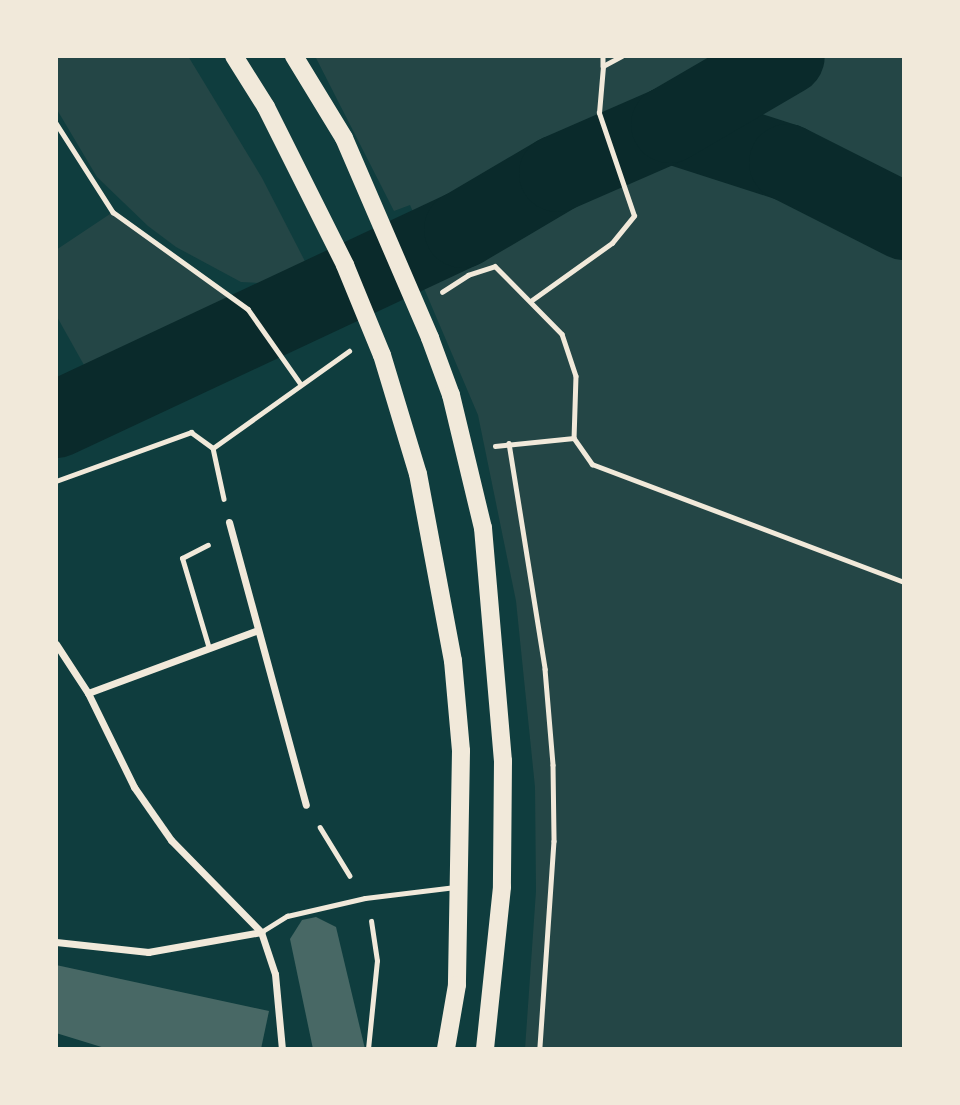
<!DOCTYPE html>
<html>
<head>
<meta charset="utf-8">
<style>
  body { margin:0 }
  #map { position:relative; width:960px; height:1105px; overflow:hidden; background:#0f3d3e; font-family:"Open Sans",sans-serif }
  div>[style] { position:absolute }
  .green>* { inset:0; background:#244646 }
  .river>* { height:77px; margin:-38.5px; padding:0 38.5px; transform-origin:38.5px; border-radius:38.5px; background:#0a2a2b }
  .building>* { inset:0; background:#486865 }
  .path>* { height:4.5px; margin:-2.25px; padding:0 2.25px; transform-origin:2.25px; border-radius:2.25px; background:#f1e9da }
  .service>* { height:5px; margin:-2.5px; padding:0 2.5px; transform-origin:2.5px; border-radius:2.5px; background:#f1e9da }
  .minor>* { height:7px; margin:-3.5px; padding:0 3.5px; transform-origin:3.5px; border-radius:3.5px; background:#f1e9da }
  .primary>* { height:18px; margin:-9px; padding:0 9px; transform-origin:9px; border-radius:9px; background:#f1e9da }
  span { translate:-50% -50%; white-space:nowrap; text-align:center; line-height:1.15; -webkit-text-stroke:5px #f1e9da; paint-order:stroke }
  .frame { position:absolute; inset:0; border:58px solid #f1e9da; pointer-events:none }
</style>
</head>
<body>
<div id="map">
  <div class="green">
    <div style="clip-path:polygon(56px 56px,188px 56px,262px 178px,310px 271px,277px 284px,241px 282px,176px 247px,148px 226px,97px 177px,56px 108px)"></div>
    <div style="clip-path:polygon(evenodd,315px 56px,904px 56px,904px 1049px,525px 1049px,536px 891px,535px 787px,516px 601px,478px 415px,409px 253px,427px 244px,410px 205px,394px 211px,315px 56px,527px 189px,462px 229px,437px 240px,438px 239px,527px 189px)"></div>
    <div style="clip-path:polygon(113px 212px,227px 295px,227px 307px,89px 374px,56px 315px,56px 250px)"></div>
  </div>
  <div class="river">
    <div style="left:669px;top:124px;width:124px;rotate:17.9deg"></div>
    <div style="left:787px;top:162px;width:131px;rotate:26.8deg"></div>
    <div style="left:56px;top:419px;width:448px;rotate:-25.1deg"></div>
    <div style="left:462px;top:229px;width:110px;rotate:-30.5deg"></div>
    <div style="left:557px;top:173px;width:122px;rotate:-23.6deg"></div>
    <div style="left:669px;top:124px;width:135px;rotate:-30.2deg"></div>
  </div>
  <div class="building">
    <div style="clip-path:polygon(316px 917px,336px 927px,365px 1049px,313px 1049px,290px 939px,302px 920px)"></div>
    <div style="clip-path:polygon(56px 965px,269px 1011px,261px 1049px,108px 1049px,56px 1033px)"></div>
  </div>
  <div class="path">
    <div style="left:603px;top:56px;width:10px;rotate:90deg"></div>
    <div style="left:56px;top:123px;width:106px;rotate:57.4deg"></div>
    <div style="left:113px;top:212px;width:166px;rotate:35.7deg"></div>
    <div style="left:248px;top:309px;width:90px;rotate:54.9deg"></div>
    <div style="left:442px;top:292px;width:31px;rotate:-33deg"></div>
    <div style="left:468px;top:275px;width:28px;rotate:-18deg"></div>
    <div style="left:495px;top:266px;width:95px;rotate:45.4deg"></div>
    <div style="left:562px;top:334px;width:44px;rotate:71.6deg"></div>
    <div style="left:576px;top:376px;width:62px;rotate:91.8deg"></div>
    <div style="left:574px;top:438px;width:32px;rotate:55deg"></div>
    <div style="left:592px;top:464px;width:334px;rotate:20.7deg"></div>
    <div style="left:532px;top:300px;width:98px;rotate:-35.5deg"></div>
    <div style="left:612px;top:243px;width:35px;rotate:-51deg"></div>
    <div style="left:634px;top:216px;width:109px;rotate:-108.8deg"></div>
    <div style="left:599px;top:113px;width:47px;rotate:-85.1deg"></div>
    <div style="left:603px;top:66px;width:21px;rotate:-28deg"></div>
    <div style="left:509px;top:443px;width:229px;rotate:80.9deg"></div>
    <div style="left:545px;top:669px;width:96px;rotate:85.2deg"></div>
    <div style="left:553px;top:765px;width:76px;rotate:89.2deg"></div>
    <div style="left:554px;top:841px;width:208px;rotate:93.9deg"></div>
    <div style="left:495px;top:446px;width:79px;rotate:-5.8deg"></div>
    <div style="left:213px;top:448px;width:167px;rotate:-35.5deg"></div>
    <div style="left:213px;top:448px;width:52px;rotate:77.8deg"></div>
    <div style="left:56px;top:481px;width:144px;rotate:-19.9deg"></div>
    <div style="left:191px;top:432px;width:27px;rotate:36deg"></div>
    <div style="left:320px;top:827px;width:57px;rotate:58.5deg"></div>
    <div style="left:368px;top:1049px;width:88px;rotate:-84.2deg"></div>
    <div style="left:377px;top:961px;width:40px;rotate:-98.5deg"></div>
  </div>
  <div class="service">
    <div style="left:208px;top:645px;width:91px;rotate:-106.6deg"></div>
    <div style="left:182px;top:558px;width:29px;rotate:-27deg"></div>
    <div style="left:261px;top:932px;width:31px;rotate:-32deg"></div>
    <div style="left:287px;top:916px;width:80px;rotate:-13deg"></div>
    <div style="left:365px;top:898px;width:91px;rotate:-7deg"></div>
  </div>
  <div class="minor">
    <div style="left:229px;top:522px;width:293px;rotate:74.8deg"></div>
    <div style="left:56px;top:644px;width:59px;rotate:56.9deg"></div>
    <div style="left:88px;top:693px;width:105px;rotate:63.9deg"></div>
    <div style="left:134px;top:787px;width:65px;rotate:55.1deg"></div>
    <div style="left:171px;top:840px;width:129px;rotate:45.6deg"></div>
    <div style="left:261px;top:932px;width:44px;rotate:71.6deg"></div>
    <div style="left:275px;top:974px;width:75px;rotate:84.7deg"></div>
    <div style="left:88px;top:693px;width:179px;rotate:-20.3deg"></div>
    <div style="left:56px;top:942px;width:93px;rotate:6.2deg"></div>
    <div style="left:148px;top:952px;width:115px;rotate:-10deg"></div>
  </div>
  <div class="primary">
    <div style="left:234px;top:56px;width:60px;rotate:57.9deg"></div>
    <div style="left:266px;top:107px;width:177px;rotate:63.4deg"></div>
    <div style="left:345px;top:265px;width:97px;rotate:67.7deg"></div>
    <div style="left:382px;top:355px;width:124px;rotate:73.2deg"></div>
    <div style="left:418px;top:474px;width:190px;rotate:79.4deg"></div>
    <div style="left:453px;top:661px;width:90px;rotate:84.9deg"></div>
    <div style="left:461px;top:751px;width:234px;rotate:91deg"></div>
    <div style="left:457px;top:985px;width:65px;rotate:99.8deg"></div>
    <div style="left:294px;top:56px;width:96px;rotate:58.6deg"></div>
    <div style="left:344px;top:138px;width:218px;rotate:66.7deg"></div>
    <div style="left:430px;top:338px;width:61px;rotate:69.8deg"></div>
    <div style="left:451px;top:395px;width:137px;rotate:76.5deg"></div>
    <div style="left:483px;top:528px;width:234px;rotate:85.1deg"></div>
    <div style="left:503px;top:761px;width:126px;rotate:90.5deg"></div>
    <div style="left:502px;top:887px;width:163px;rotate:96deg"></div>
  </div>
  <div class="frame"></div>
</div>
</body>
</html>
